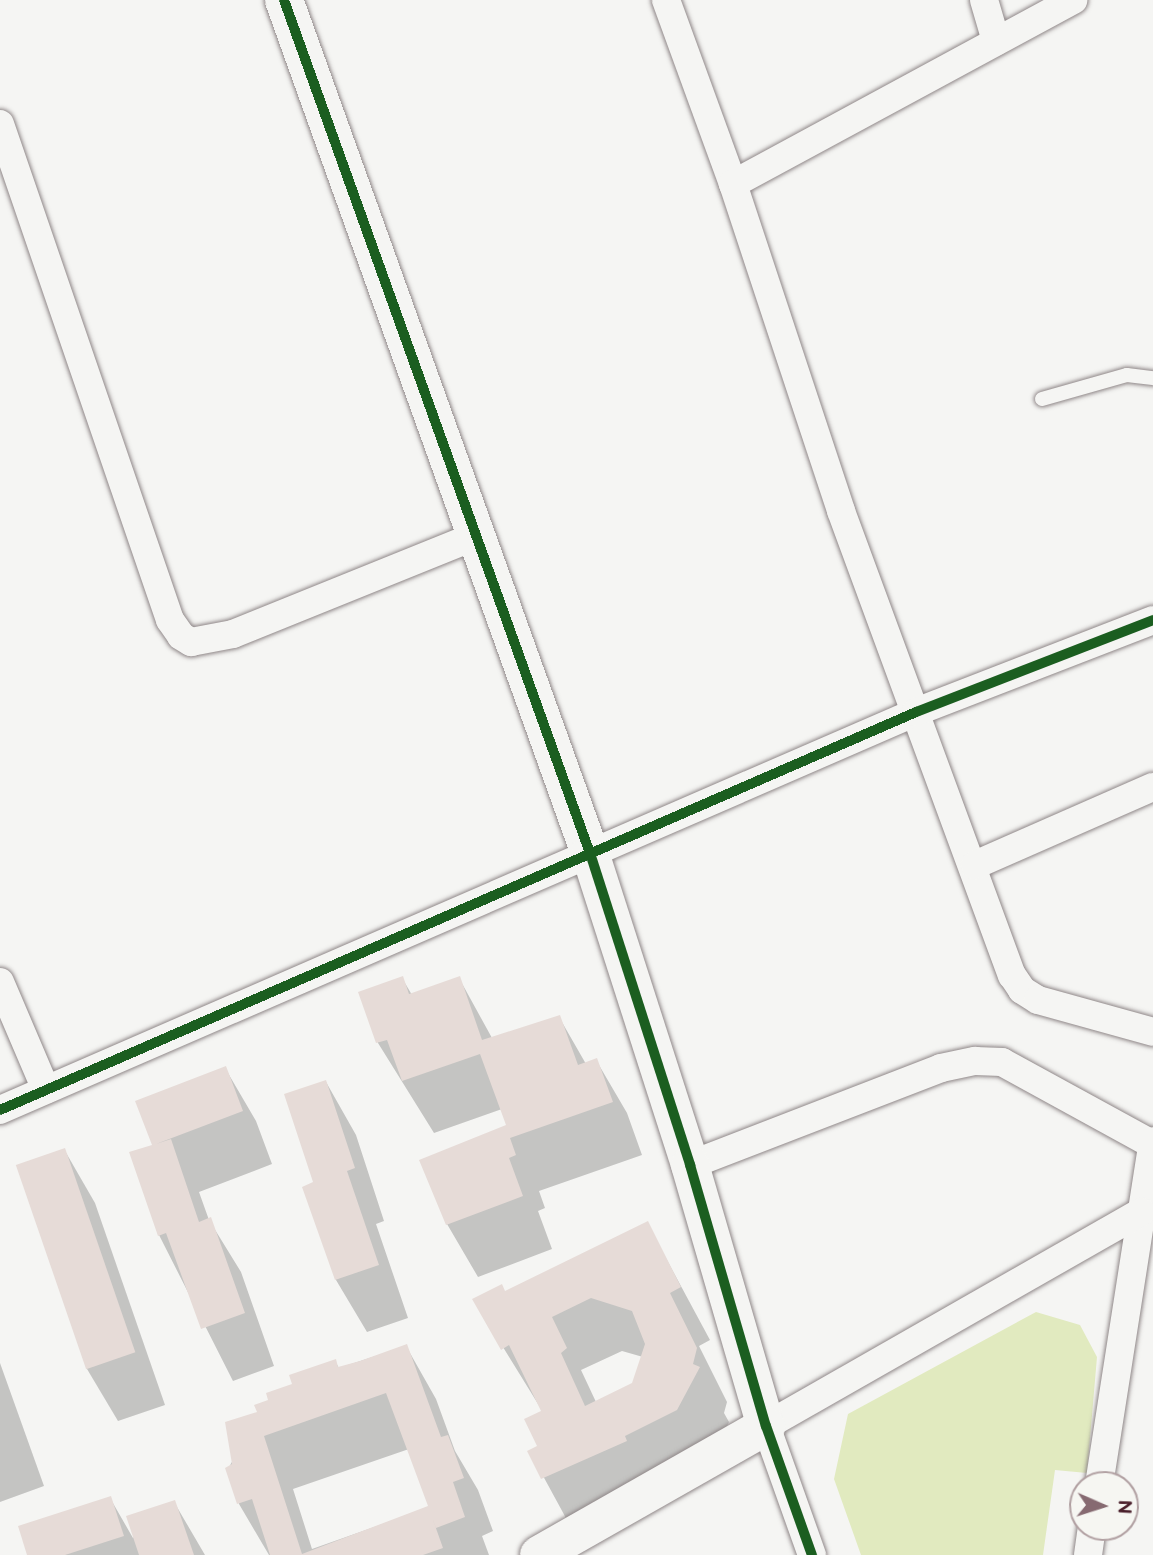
<!DOCTYPE html>
<html>
<head>
<meta charset="utf-8">
<style>
  body { margin:0 }
  #map { position:relative; width:1153px; height:1555px; overflow:hidden; background:#f5f5f3; font-family:"Balsamiq Sans",sans-serif }
  div>[style] { position:absolute }
  .green>* { inset:0; background:#e1eabf }
  .shadow>* { inset:0; background:#0003 }
  .building>* { inset:0; background:#e6dbd7; transform-origin:0 0 }
  .roads { filter:drop-shadow(0 0 2px #8f8788) drop-shadow(0 0 2px #8f8788) }
  .lane>* { height:14px; margin:-7px; padding:0 7px; transform-origin:7px; border-radius:7px; background:#f5f5f3 }
  .street>* { height:28px; margin:-14px; padding:0 14px; transform-origin:14px; border-radius:14px; background:#f5f5f3 }
  .secondary>* { height:38px; margin:-19px; padding:0 19px; transform-origin:19px; border-radius:19px; background:#f5f5f3 }
  .cycleway>* { height:10px; margin:-5px; padding:0 5px; transform-origin:5px; border-radius:5px; background:#1b5e20 }
  span { translate:-50% -50%; white-space:nowrap; text-align:center; line-height:1.15; -webkit-text-stroke:5px #f6f6f2; paint-order:stroke }
  .north { position:absolute; left:1069px; top:1471px; width:70px; height:70px; box-sizing:border-box; background:#f6f6f2; border:2px solid #b1a0a2; border-radius:50%; rotate:93deg; font-size:19px; font-weight:700; line-height:28px; text-align:center; color:#4a1f2b }
  .north::after { content:''; display:block; margin:auto; width:24px; height:32px; background:#866a71; clip-path:polygon(50% 0,100% 100%,50% 72%,0 100%) }
</style>
</head>
<body>
<div id="map">
  <div class="green">
    <div style="clip-path:polygon(1036px 1312px,1080px 1325px,1097px 1357px,1087px 1473px,1055px 1470px,1043px 1555px,861px 1555px,834px 1479px,848px 1414px)"></div>
  </div>
  <div class="shadow">
    <div style="clip-path:polygon(402px 978px,412px 995px,459px 978px,492px 1038px,559px 1017px,586px 1064px,596px 1060px,627px 1113px,642px 1155px,539px 1191px,545px 1208px,538px 1211px,552px 1249px,478px 1277px,447px 1224px,421px 1161px,508px 1126px,502px 1109px,434px 1133px,378px 1043px,360px 993px)"></div>
    <div style="clip-path:polygon(225px 1068px,256px 1121px,272px 1164px,199px 1192px,209px 1220px,241px 1272px,274px 1366px,233px 1381px,159px 1235px,155px 1146px,138px 1102px)"></div>
    <div style="clip-path:polygon(326px 1082px,356px 1135px,384px 1221px,376px 1224px,408px 1318px,367px 1332px,336px 1280px,315px 1183px)"></div>
    <div style="clip-path:polygon(65px 1151px,95px 1203px,165px 1405px,118px 1421px,87px 1369px,18px 1167px)"></div>
    <div style="clip-path:polygon(evenodd,647px 1223px,710px 1340px,699px 1346px,727px 1402px,724px 1413px,729px 1422px,716px 1449px,573px 1531px,530px 1452px,539px 1447px,543px 1412px,474px 1300px,505px 1293px,647px 1223px,622px 1351px,643px 1357px,633px 1385px,596px 1402px,581px 1370px,622px 1351px)"></div>
    <div style="clip-path:polygon(evenodd,406px 1346px,436px 1399px,455px 1451px,478px 1490px,493px 1531px,482px 1536px,489px 1555px,269px 1555px,239px 1504px,228px 1469px,259px 1413px,294px 1385px,335px 1361px,339px 1368px,406px 1346px,409px 1449px,431px 1507px,312px 1549px,293px 1489px,409px 1449px)"></div>
    <div style="clip-path:polygon(0 1363px,44px 1486px,0 1502px)"></div>
    <div style="clip-path:polygon(110px 1498px,133px 1538px,174px 1502px,205px 1555px,29px 1555px)"></div>
  </div>
  <div class="building">
    <div style="clip-path:polygon(403px 976px,409px 994px,460px 976px,482px 1040px,560px 1015px,578px 1065px,597px 1058px,613px 1102px,510px 1138px,516px 1155px,509px 1158px,523px 1196px,446px 1225px,419px 1160px,506px 1125px,480px 1054px,402px 1081px,387px 1040px,376px 1043px,358px 992px)"></div>
    <div style="clip-path:polygon(226px 1066px,243px 1111px,156px 1144px,171px 1139px,199px 1222px,211px 1217px,245px 1313px,201px 1329px,166px 1233px,158px 1236px,129px 1152px,152px 1145px,135px 1101px)"></div>
    <div style="clip-path:polygon(326px 1080px,355px 1168px,347px 1171px,379px 1265px,335px 1280px,302px 1187px,313px 1182px,284px 1094px)"></div>
    <div style="left:65px;top:1148px;width:216px;height:52px;rotate:71deg"></div>
    <div style="clip-path:polygon(evenodd,648px 1221px,681px 1287px,670px 1293px,697px 1348px,693px 1364px,700px 1367px,677px 1410px,625px 1436px,627px 1441px,541px 1479px,527px 1451px,537px 1446px,524px 1419px,541px 1411px,509px 1345px,501px 1350px,472px 1299px,502px 1284px,505px 1291px,648px 1221px,591px 1298px,632px 1311px,645px 1344px,632px 1383px,585px 1406px,561px 1353px,567px 1348px,552px 1317px,591px 1298px)"></div>
    <div style="clip-path:polygon(evenodd,407px 1344px,441px 1437px,448px 1435px,464px 1478px,453px 1482px,465px 1517px,436px 1528px,432px 1517px,443px 1548px,423px 1555px,270px 1555px,252px 1499px,237px 1504px,225px 1468px,232px 1464px,225px 1422px,257px 1412px,254px 1405px,268px 1400px,266px 1393px,292px 1384px,289px 1375px,336px 1359px,338px 1367px,360px 1361px,407px 1344px,386px 1393px,428px 1506px,302px 1554px,264px 1436px,386px 1393px)"></div>
    <div style="clip-path:polygon(111px 1496px,124px 1536px,65px 1555px,27px 1555px,18px 1526px)"></div>
    <div style="clip-path:polygon(175px 1500px,194px 1555px,139px 1555px,126px 1516px)"></div>
  </div>
  <div class="roads">
    <div class="lane">
      <div style="left:1042px;top:399px;width:88px;rotate:-15.8deg"></div>
      <div style="left:1127px;top:375px;width:26px;rotate:7deg"></div>
    </div>
    <div class="street">
      <div style="left:666px;top:0;width:196px;rotate:70deg"></div>
      <div style="left:733px;top:184px;width:344px;rotate:71.7deg"></div>
      <div style="left:841px;top:511px;width:495px;rotate:69.8deg"></div>
      <div style="left:1012px;top:975px;width:18px;rotate:56deg"></div>
      <div style="left:1022px;top:990px;width:19px;rotate:32deg"></div>
      <div style="left:1038px;top:1000px;width:119px;rotate:15.5deg"></div>
      <div style="left:984px;top:0;width:43px;rotate:73.7deg"></div>
      <div style="left:0;top:124px;width:524px;rotate:71.08deg"></div>
      <div style="left:170px;top:620px;width:19px;rotate:55deg"></div>
      <div style="left:181px;top:636px;width:12px;rotate:31deg"></div>
      <div style="left:191px;top:642px;width:43px;rotate:-10.8deg"></div>
      <div style="left:233px;top:634px;width:261px;rotate:-22deg"></div>
      <div style="left:733px;top:184px;width:387px;rotate:-28.4deg"></div>
      <div style="left:975px;top:865px;width:194px;rotate:-23.7deg"></div>
      <div style="left:0;top:982px;width:117px;rotate:66.9deg"></div>
      <div style="left:0;top:1110px;width:999px;rotate:-23.48deg"></div>
      <div style="left:916px;top:712px;width:254px;rotate:-21.2deg"></div>
      <div style="left:690px;top:1165px;width:269px;rotate:-21.1deg"></div>
      <div style="left:941px;top:1068px;width:35px;rotate:-12deg"></div>
      <div style="left:975px;top:1061px;width:27px;rotate:2deg"></div>
      <div style="left:1002px;top:1062px;width:171px;rotate:28.7deg"></div>
      <div style="left:1099px;top:1485px;width:348px;rotate:-81.1deg"></div>
      <div style="left:812px;top:1555px;width:137px;rotate:-109.6deg"></div>
      <div style="left:766px;top:1426px;width:432px;rotate:-29.7deg"></div>
      <div style="left:1088px;top:1555px;width:28px;rotate:-82deg"></div>
    </div>
    <div class="secondary">
      <div style="left:284px;top:0;width:906px;rotate:70.27deg"></div>
      <div style="left:590px;top:853px;width:328px;rotate:72.2deg"></div>
      <div style="left:690px;top:1165px;width:272px;rotate:73.8deg"></div>
      <div style="left:766px;top:1426px;width:261px;rotate:150.4deg"></div>
    </div>
  </div>
  <div class="cycleway">
    <div style="left:284px;top:0;width:906px;rotate:70.27deg"></div>
    <div style="left:590px;top:853px;width:328px;rotate:72.2deg"></div>
    <div style="left:690px;top:1165px;width:272px;rotate:73.8deg"></div>
    <div style="left:766px;top:1426px;width:137px;rotate:70.4deg"></div>
    <div style="left:0;top:1110px;width:999px;rotate:-23.48deg"></div>
    <div style="left:916px;top:712px;width:254px;rotate:-21.2deg"></div>
  </div>
  <div class="north">N</div>
</div>
</body>
</html>
